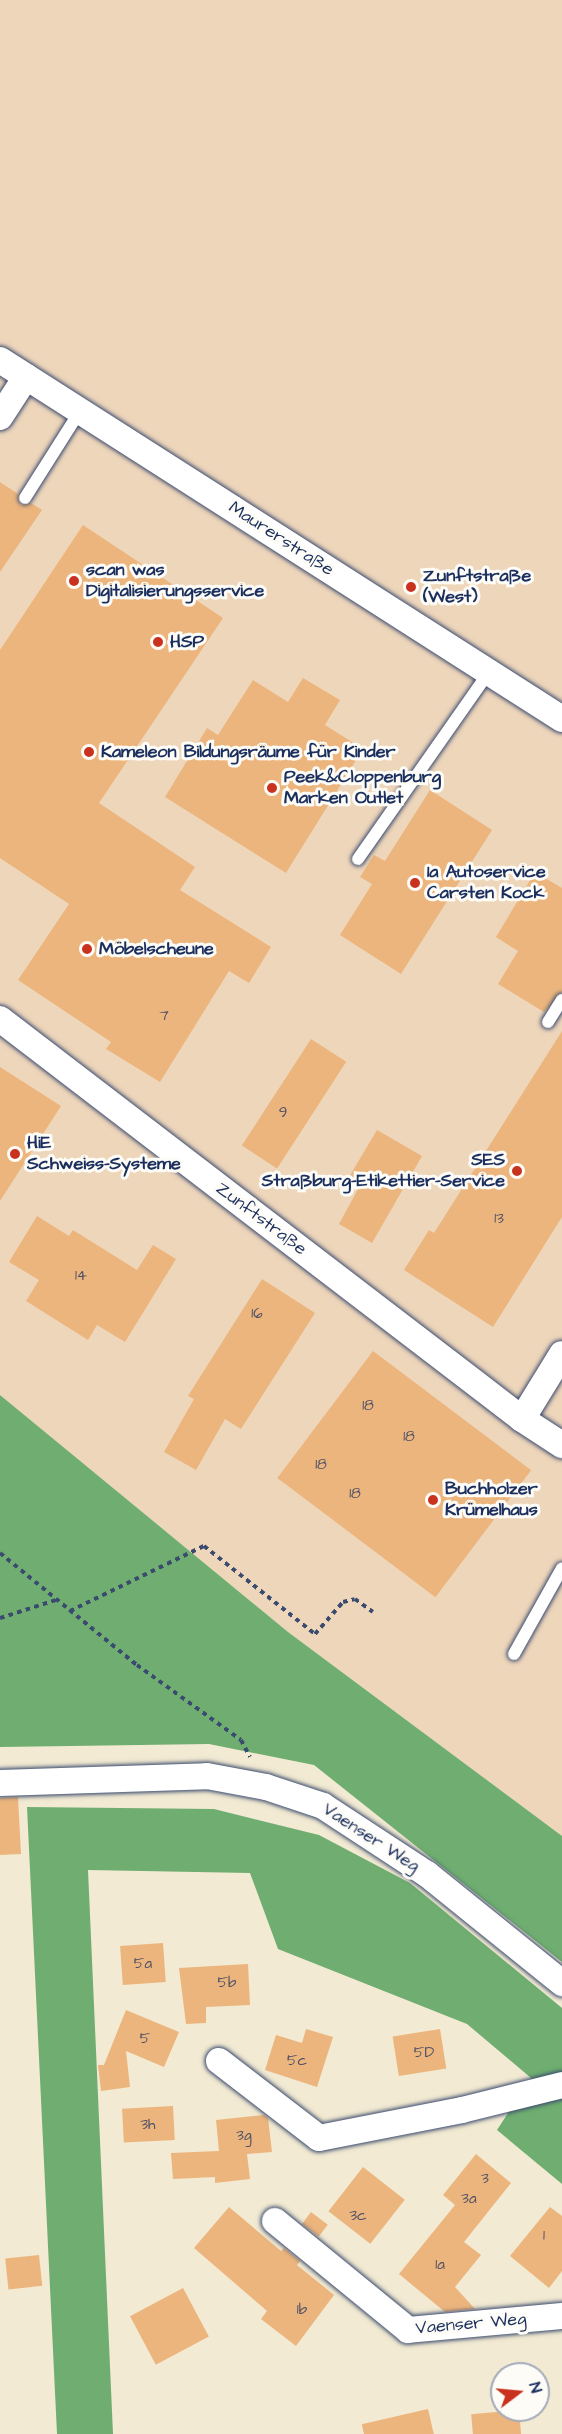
<!DOCTYPE html>
<html>
<head>
<meta charset="utf-8">
<style>
  body { margin:0 }
  #map { position:relative; width:562px; height:2434px; overflow:hidden; background:#f2ead2; font-family:"Architects Daughter",sans-serif }
  div>[style] { position:absolute }
  .built>* { inset:0; background:#eed6bb }
  .forest>* { inset:0; background:#6fae70 }
  .building>* { inset:0; background:#ecb57d; transform-origin:0 0 }
  .path>* { height:4px; margin-top:-2px; transform-origin:0; background:repeating-linear-gradient(90deg,#3b4b6f 0 4.5px,transparent 0 9px) }
  .roads { filter:drop-shadow(0 0 2px #3b4b6f) drop-shadow(0 0 2px #3b4b6f) }
  .service>* { height:12px; margin:-6px; padding:0 6px; transform-origin:6px; border-radius:6px; background:#fff }
  .minor>* { height:26px; margin:-13px; padding:0 13px; transform-origin:13px; border-radius:13px; background:#fff }
  .dots>* { width:16px; height:16px; translate:-50% -50%; box-sizing:border-box; border:3px solid #fdfcf7; border-radius:50% }
  span { translate:-50% -50%; white-space:nowrap; text-align:center; line-height:1.15; -webkit-text-stroke:6px #fdfcf7; paint-order:stroke }
  .number-label { font-size:15px; color:#4f5066 }
  .number-label span { -webkit-text-stroke-width:0 }
  .street-label { font-size:18px; color:#1b2f5e }
  .poi-label { font-size:18px; color:#1b2f5e; font-weight:700 }
  .left { translate:0 -50%; text-align:left }
  .right { translate:-100% -50%; text-align:right }
  .north { position:absolute; left:490px; top:2362px; width:60px; height:60px; box-sizing:border-box; background:#fdfcf7; border:2px solid #a3aaba; border-radius:50%; rotate:74deg; font-size:16px; font-weight:700; line-height:24px; text-align:center; color:#1b2f5e }
  .north::after { content:''; display:block; margin:auto; width:21px; height:27px; background:#c8321e; clip-path:polygon(50% 0,100% 100%,50% 72%,0 100%) }
</style>
</head>
<body>
<div id="map">
  <div class="built">
    <div style="clip-path:polygon(0 0,562px 0,562px 1836px,288px 1632px,0 1395px)"></div>
  </div>
  <div class="forest">
    <div style="clip-path:polygon(0 1395px,288px 1632px,562px 1836px,562px 1962px,314px 1765px,209px 1744px,0 1747px)"></div>
    <div style="clip-path:polygon(27px 1807px,214px 1809px,319px 1835px,410px 1883px,562px 2008px,562px 2184px,497px 2130px,531px 2078px,467px 2024px,278px 1949px,250px 1873px,88px 1870px,113px 2434px,57px 2434px)"></div>
  </div>
  <div class="building">
    <div style="clip-path:polygon(0 482px,18px 494px,20px 505px,31px 503px,42px 510px,0 572px)"></div>
    <div style="clip-path:polygon(83px 525px,223px 618px,99px 803px,195px 867px,180px 890px,271px 947px,249px 983px,229px 971px,160px 1082px,106px 1049px,111px 1042px,18px 980px,69px 904px,0 858px,0 650px)"></div>
    <div style="clip-path:polygon(303px 678px,340px 700px,325px 725px,363px 749px,286px 873px,165px 797px,207px 728px,218px 735px,253px 680px,288px 702px)"></div>
    <div style="clip-path:polygon(430px 790px,492px 830px,401px 974px,340px 935px,372px 884px,360px 877px,374px 855px,385px 861px)"></div>
    <div style="clip-path:polygon(535px 872px,562px 888px,562px 992px,544px 1012px,498px 984px,518px 951px,496px 937px)"></div>
    <div style="clip-path:polygon(562px 1031px,562px 1217px,493px 1327px,404px 1270px,429px 1230px,434px 1233px)"></div>
    <div style="left:311px;top:1039px;width:42px;height:127px;rotate:33deg"></div>
    <div style="clip-path:polygon(0 1067px,61px 1106px,0 1201px)"></div>
    <div style="clip-path:polygon(377px 1130px,422px 1156px,372px 1243px,339px 1224px,358px 1189px,346px 1182px)"></div>
    <div style="clip-path:polygon(37px 1216px,69px 1236px,73px 1230px,137px 1270px,153px 1245px,176px 1259px,125px 1342px,97px 1325px,88px 1340px,26px 1301px,39px 1280px,9px 1262px)"></div>
    <div style="clip-path:polygon(262px 1279px,315px 1313px,241px 1429px,225px 1419px,196px 1470px,164px 1452px,194px 1399px,188px 1396px)"></div>
    <div style="left:373px;top:1351px;width:198px;height:159px;rotate:37deg"></div>
    <div style="clip-path:polygon(18px 1797px,21px 1854px,0 1855px,0 1798px)"></div>
    <div style="left:163px;top:1943px;width:39px;height:43px;rotate:86deg"></div>
    <div style="clip-path:polygon(248px 1964px,250px 2005px,206px 2007px,206px 2023px,186px 2024px,179px 1968px)"></div>
    <div style="clip-path:polygon(126px 2010px,179px 2032px,164px 2067px,126px 2051px,130px 2087px,101px 2091px,98px 2065px,104px 2065px)"></div>
    <div style="clip-path:polygon(306px 2029px,333px 2037px,317px 2087px,265px 2070px,276px 2035px,302px 2043px)"></div>
    <div style="left:440px;top:2029px;width:40px;height:48px;rotate:81deg"></div>
    <div style="left:173px;top:2106px;width:34px;height:51px;rotate:87deg"></div>
    <div style="clip-path:polygon(264px 2115px,268px 2118px,272px 2152px,247px 2154px,250px 2179px,215px 2183px,215px 2177px,173px 2179px,171px 2153px,219px 2151px,216px 2120px)"></div>
    <div style="clip-path:polygon(476px 2154px,511px 2183px,464px 2242px,481px 2255px,455px 2287px,475px 2309px,445px 2312px,399px 2274px,455px 2205px,443px 2195px)"></div>
    <div style="left:363px;top:2167px;width:53px;height:56px;rotate:38deg"></div>
    <div style="clip-path:polygon(229px 2207px,281px 2251px,284px 2248px,300px 2261px,297px 2265px,334px 2295px,296px 2346px,261px 2319px,267px 2311px,194px 2248px)"></div>
    <div style="clip-path:polygon(550px 2207px,562px 2216px,562px 2271px,549px 2288px,510px 2256px)"></div>
    <div style="left:311px;top:2212px;width:21px;height:15px;rotate:37deg"></div>
    <div style="left:39px;top:2255px;width:31px;height:34px;rotate:84deg"></div>
    <div style="left:183px;top:2288px;width:55px;height:60px;rotate:62deg"></div>
    <div style="left:428px;top:2409px;width:26px;height:68px;rotate:77deg"></div>
    <div style="left:519px;top:2410px;width:24px;height:48px;rotate:85deg"></div>
  </div>
  <div class="path">
    <div style="left:0;top:1553px;width:177px;rotate:39.3deg"></div>
    <div style="left:137px;top:1665px;width:128px;rotate:35.8deg"></div>
    <div style="left:241px;top:1740px;width:19px;rotate:62deg"></div>
    <div style="left:70px;top:1611px;width:149px;rotate:-25.9deg"></div>
    <div style="left:204px;top:1546px;width:142px;rotate:38.4deg"></div>
    <div style="left:315px;top:1634px;width:43px;rotate:-48.8deg"></div>
    <div style="left:343px;top:1602px;width:12px;rotate:-14deg"></div>
    <div style="left:355px;top:1599px;width:22px;rotate:36deg"></div>
    <div style="left:0;top:1618px;width:59px;rotate:-17.8deg"></div>
  </div>
  <div class="roads">
    <div class="service">
      <div style="left:25px;top:498px;width:103px;rotate:-57.7deg"></div>
      <div style="left:358px;top:859px;width:228px;rotate:-55deg"></div>
      <div style="left:548px;top:1022px;width:26px;rotate:-58deg"></div>
      <div style="left:514px;top:1654px;width:98px;rotate:-60.8deg"></div>
    </div>
    <div class="minor">
      <div style="left:0;top:360px;width:667px;rotate:32.57deg"></div>
      <div style="left:0;top:417px;width:48px;rotate:-57deg"></div>
      <div style="left:0;top:1019px;width:658px;rotate:37.46deg"></div>
      <div style="left:522px;top:1419px;width:76px;rotate:-58.4deg"></div>
      <div style="left:522px;top:1419px;width:48px;rotate:33deg"></div>
      <div style="left:0;top:1783px;width:207px;rotate:-1.9deg"></div>
      <div style="left:207px;top:1776px;width:60px;rotate:10.6deg"></div>
      <div style="left:266px;top:1787px;width:60px;rotate:18.4deg"></div>
      <div style="left:323px;top:1806px;width:124px;rotate:33.2deg"></div>
      <div style="left:427px;top:1874px;width:174px;rotate:38.9deg"></div>
      <div style="left:219px;top:2061px;width:126px;rotate:37.6deg"></div>
      <div style="left:319px;top:2138px;width:146px;rotate:-11.1deg"></div>
      <div style="left:462px;top:2110px;width:103px;rotate:-14deg"></div>
      <div style="left:275px;top:2221px;width:172px;rotate:39.3deg"></div>
      <div style="left:408px;top:2330px;width:155px;rotate:-5.2deg"></div>
    </div>
  </div>
  <div class="dots">
    <div style="left:74px;top:581px;background:#c8321e"></div>
    <div style="left:411px;top:587px;background:#c8321e"></div>
    <div style="left:158px;top:642px;background:#c8321e"></div>
    <div style="left:89px;top:752px;background:#c8321e"></div>
    <div style="left:272px;top:788px;background:#c8321e"></div>
    <div style="left:415px;top:883px;background:#c8321e"></div>
    <div style="left:87px;top:949px;background:#c8321e"></div>
    <div style="left:15px;top:1154px;background:#c8321e"></div>
    <div style="left:517px;top:1171px;background:#c8321e"></div>
    <div style="left:433px;top:1500px;background:#c8321e"></div>
  </div>
  <div class="number-label">
    <span style="left:164px;top:1016px">7</span>
    <span style="left:283px;top:1113px">9</span>
    <span style="left:499px;top:1219px">13</span>
    <span style="left:81px;top:1276px">14</span>
    <span style="left:257px;top:1314px">16</span>
    <span style="left:368px;top:1406px">18</span>
    <span style="left:409px;top:1437px">18</span>
    <span style="left:321px;top:1465px">18</span>
    <span style="left:355px;top:1494px">18</span>
    <span style="left:143px;top:1964px">5a</span>
    <span style="left:227px;top:1983px">5b</span>
    <span style="left:145px;top:2039px">5</span>
    <span style="left:424px;top:2053px">5D</span>
    <span style="left:297px;top:2061px">5c</span>
    <span style="left:148px;top:2125px">3h</span>
    <span style="left:244px;top:2136px">3g</span>
    <span style="left:485px;top:2179px">3</span>
    <span style="left:469px;top:2199px">3a</span>
    <span style="left:358px;top:2216px">3c</span>
    <span style="left:544px;top:2236px">1</span>
    <span style="left:440px;top:2265px">1a</span>
    <span style="left:302px;top:2310px">1b</span>
  </div>
  <div class="street-label">
    <span style="left:281px;top:539px;rotate:33deg">Maurerstraße</span>
    <span style="left:261px;top:1219px;rotate:37deg">Zunftstraße</span>
    <span style="left:371px;top:1838px;rotate:33deg">Vaenser Weg</span>
    <span style="left:471px;top:2324px;rotate:-5deg">Vaenser Weg</span>
  </div>
  <div class="poi-label">
    <span class="left" style="left:86px;top:581px">scan was<br>Digitalisierungsservice</span>
    <span class="left" style="left:423px;top:587px">Zunftstraße<br>(West)</span>
    <span class="left" style="left:170px;top:642px">HSP</span>
    <span class="left" style="left:101px;top:752px">Kameleon Bildungsräume für Kinder</span>
    <span class="left" style="left:284px;top:788px">Peek&amp;Cloppenburg<br>Marken Outlet</span>
    <span class="left" style="left:427px;top:883px">1a Autoservice<br>Carsten Kock</span>
    <span class="left" style="left:99px;top:949px">Möbelscheune</span>
    <span class="left" style="left:27px;top:1154px">HiE<br>Schweiss-Systeme</span>
    <span class="right" style="left:505px;top:1171px">SES<br>Straßburg-Etikettier-Service</span>
    <span class="left" style="left:445px;top:1500px">Buchholzer<br>Krümelhaus</span>
  </div>
  <div class="north">N</div>
</div>
</body>
</html>
